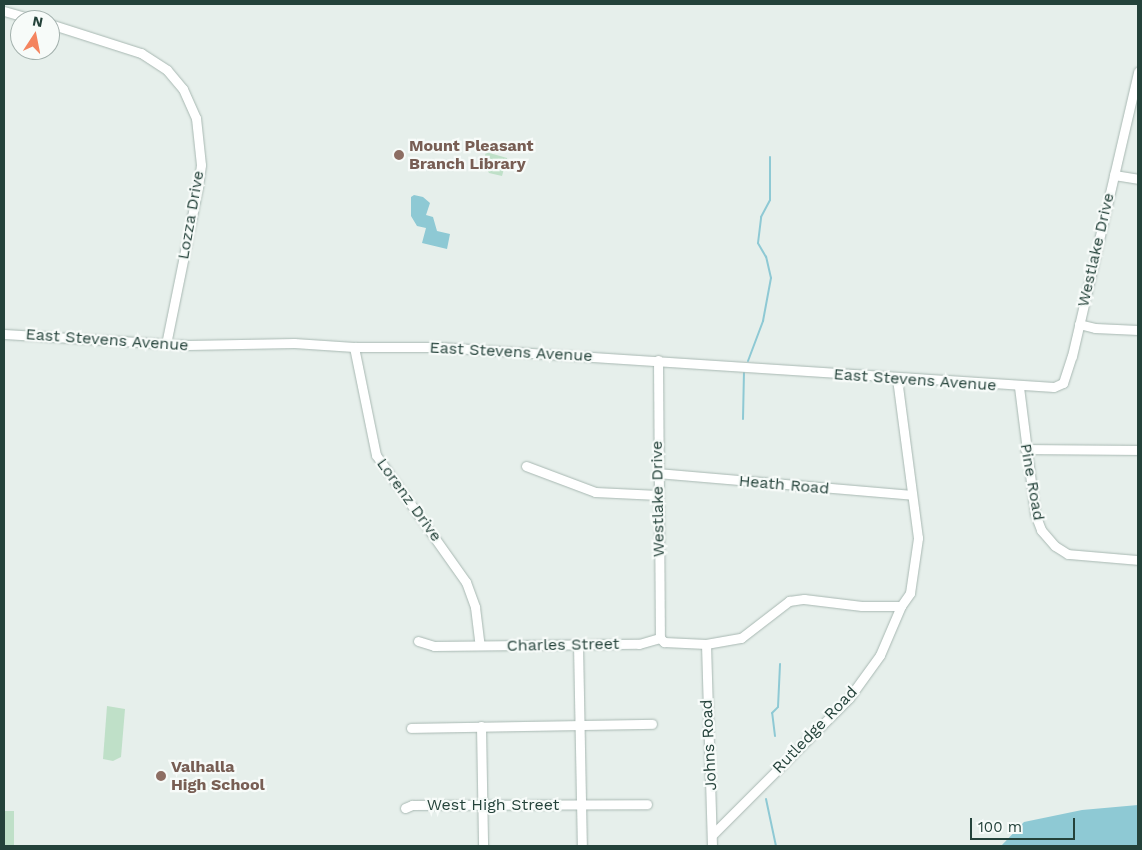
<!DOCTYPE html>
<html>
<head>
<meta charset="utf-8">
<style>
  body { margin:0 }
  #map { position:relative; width:1142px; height:850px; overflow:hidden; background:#e6efeb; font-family:"Work Sans",sans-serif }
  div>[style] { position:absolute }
  .green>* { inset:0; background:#bfe0c8; transform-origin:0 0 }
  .water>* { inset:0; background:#8ec9d4 }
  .stream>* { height:2px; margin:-1px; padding:0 1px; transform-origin:1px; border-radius:1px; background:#8ec9d4 }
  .roads { filter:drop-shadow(0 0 1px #a8b8b2) drop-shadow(0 0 1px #a8b8b2) }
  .minor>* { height:9px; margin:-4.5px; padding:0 4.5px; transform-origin:4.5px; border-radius:4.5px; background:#fff }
  .dots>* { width:14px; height:14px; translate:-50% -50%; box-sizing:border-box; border:2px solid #f7fbf9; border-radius:50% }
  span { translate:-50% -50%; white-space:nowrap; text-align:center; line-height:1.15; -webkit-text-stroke:4.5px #f7fbf9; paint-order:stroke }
  .education-label { font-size:16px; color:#785e54; font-weight:700 }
  .left { translate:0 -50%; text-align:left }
  .street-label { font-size:16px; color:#24423a }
  .frame { position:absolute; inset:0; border:5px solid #24423a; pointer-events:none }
  .north { position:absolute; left:10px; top:10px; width:50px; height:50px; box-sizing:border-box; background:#f7fbf9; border:1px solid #a3b1ad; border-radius:50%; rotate:11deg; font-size:14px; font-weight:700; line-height:20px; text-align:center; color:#24423a }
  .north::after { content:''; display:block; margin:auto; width:18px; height:22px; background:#f4845f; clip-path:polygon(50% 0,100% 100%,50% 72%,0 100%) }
  .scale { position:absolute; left:970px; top:818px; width:105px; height:22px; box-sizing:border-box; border:2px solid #24423a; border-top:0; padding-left:6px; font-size:15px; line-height:18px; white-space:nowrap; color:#24423a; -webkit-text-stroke:4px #f7fbf9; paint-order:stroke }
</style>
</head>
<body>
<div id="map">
  <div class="green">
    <div style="clip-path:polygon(486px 152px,507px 158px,502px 176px,489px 173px,483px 162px)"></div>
    <div style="clip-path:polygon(107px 706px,125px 709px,121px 757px,113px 761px,103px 759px)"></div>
    <div style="left:4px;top:811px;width:10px;height:35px"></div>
  </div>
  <div class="water">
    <div style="clip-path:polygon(414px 195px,423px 197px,430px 203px,426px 215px,433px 217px,437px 231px,450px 234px,447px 249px,422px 243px,426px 228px,417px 226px,411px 216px,411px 197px)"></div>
    <div style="clip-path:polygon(1138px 805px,1138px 846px,1001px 846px,1024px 822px,1082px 810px)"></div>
  </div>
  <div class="stream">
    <div style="left:748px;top:361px;width:43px;rotate:-69.4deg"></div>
    <div style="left:763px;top:321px;width:44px;rotate:-79.5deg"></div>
    <div style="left:771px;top:278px;width:22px;rotate:-103deg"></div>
    <div style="left:766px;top:257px;width:16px;rotate:-120deg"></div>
    <div style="left:758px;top:243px;width:26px;rotate:-83deg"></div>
    <div style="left:761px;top:217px;width:19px;rotate:-62deg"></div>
    <div style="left:770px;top:200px;width:43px;rotate:-90deg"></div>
    <div style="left:743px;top:419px;width:46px;rotate:-88.8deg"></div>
    <div style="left:775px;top:736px;width:23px;rotate:-97deg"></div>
    <div style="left:772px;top:713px;width:8px;rotate:-45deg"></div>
    <div style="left:778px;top:707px;width:43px;rotate:-87.3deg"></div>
    <div style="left:766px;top:799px;width:48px;rotate:78deg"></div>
  </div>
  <div class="roads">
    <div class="minor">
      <div style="left:4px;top:11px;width:32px;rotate:16deg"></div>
      <div style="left:50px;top:24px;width:96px;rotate:17.7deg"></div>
      <div style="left:141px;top:53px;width:31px;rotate:33deg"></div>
      <div style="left:167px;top:70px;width:25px;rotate:50deg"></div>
      <div style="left:183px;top:89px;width:32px;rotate:66deg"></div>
      <div style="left:196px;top:118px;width:47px;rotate:83.9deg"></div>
      <div style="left:201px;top:165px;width:22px;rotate:98deg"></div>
      <div style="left:198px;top:187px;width:160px;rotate:101.5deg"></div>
      <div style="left:1114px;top:175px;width:24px;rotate:9deg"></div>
      <div style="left:1079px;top:324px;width:16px;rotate:14deg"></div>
      <div style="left:1095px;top:328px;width:43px;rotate:2.7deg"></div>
      <div style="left:4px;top:334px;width:184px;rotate:3.4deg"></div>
      <div style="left:188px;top:345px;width:106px;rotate:-1.1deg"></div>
      <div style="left:294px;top:343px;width:60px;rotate:3.8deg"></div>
      <div style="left:354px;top:347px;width:85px"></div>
      <div style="left:439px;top:347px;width:616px;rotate:3.72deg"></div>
      <div style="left:1054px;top:387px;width:10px;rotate:-24deg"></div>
      <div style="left:1063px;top:383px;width:28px;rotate:-72deg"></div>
      <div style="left:1072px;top:356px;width:292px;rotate:-76.9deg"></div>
      <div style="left:354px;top:347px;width:110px;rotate:78.5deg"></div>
      <div style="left:376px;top:455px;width:156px;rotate:54.7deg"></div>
      <div style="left:466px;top:582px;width:27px;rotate:70deg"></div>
      <div style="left:475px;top:607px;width:38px;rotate:83deg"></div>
      <div style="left:658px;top:360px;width:278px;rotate:89.6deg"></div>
      <div style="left:1019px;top:387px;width:128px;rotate:82.8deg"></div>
      <div style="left:1035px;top:514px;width:17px;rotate:69deg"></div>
      <div style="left:1041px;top:530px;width:21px;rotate:49deg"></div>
      <div style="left:1055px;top:546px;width:15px;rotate:32deg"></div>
      <div style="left:1068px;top:554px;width:70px;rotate:4.9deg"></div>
      <div style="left:1025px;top:449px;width:113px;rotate:0.5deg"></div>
      <div style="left:526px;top:466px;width:74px;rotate:20.6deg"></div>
      <div style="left:595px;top:492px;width:63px;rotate:2.7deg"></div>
      <div style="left:657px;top:473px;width:256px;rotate:4.9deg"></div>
      <div style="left:418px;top:641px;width:17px;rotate:17deg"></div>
      <div style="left:434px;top:646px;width:205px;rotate:-0.6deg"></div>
      <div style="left:639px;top:644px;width:22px;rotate:-16deg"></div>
      <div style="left:660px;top:638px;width:6px;rotate:45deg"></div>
      <div style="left:664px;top:642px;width:42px;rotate:2.7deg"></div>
      <div style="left:706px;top:644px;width:36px;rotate:-10deg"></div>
      <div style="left:741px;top:638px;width:61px;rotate:-37.6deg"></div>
      <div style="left:789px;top:601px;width:15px;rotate:-8deg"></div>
      <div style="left:804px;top:599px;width:58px;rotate:6.9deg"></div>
      <div style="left:862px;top:606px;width:39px"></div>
      <div style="left:578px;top:644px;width:202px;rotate:88.9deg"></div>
      <div style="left:706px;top:644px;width:202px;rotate:88.3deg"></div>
      <div style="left:481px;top:726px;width:120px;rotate:89deg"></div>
      <div style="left:411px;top:728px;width:241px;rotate:-1deg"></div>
      <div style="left:405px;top:808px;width:8px;rotate:-23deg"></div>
      <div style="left:412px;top:805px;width:235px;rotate:-0.2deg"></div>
      <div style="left:712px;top:835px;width:194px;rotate:-45deg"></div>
      <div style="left:849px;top:698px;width:53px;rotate:-54.2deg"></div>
      <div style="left:880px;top:655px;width:53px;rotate:-66.8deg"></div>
      <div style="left:901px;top:606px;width:16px;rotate:-55deg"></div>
      <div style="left:910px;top:593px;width:56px;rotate:-81.7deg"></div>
      <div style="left:918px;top:538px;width:161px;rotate:-97.5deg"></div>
    </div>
  </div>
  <div class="dots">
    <div style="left:399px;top:155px;background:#8d6e63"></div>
    <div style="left:161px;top:776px;background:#8d6e63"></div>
  </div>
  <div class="education-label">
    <span class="left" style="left:409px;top:155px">Mount Pleasant<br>Branch Library</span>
    <span class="left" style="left:171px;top:776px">Valhalla<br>High School</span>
  </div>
  <div class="street-label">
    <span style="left:191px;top:215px;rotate:-80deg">Lozza Drive</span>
    <span style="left:1096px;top:250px;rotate:-77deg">Westlake Drive</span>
    <span style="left:107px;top:340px;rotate:4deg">East Stevens Avenue</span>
    <span style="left:511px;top:352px;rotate:3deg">East Stevens Avenue</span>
    <span style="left:915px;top:380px;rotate:4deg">East Stevens Avenue</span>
    <span style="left:1032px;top:482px;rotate:80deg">Pine Road</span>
    <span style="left:784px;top:485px;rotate:5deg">Heath Road</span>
    <span style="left:658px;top:499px;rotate:-91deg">Westlake Drive</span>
    <span style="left:409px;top:500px;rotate:54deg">Lorenz Drive</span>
    <span style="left:563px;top:645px;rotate:-1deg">Charles Street</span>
    <span style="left:815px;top:730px;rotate:-46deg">Rutledge Road</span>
    <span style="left:709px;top:745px;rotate:-93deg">Johns Road</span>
    <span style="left:493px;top:805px">West High Street</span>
  </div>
  <div class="frame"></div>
  <div class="north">N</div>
  <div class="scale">100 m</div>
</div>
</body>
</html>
